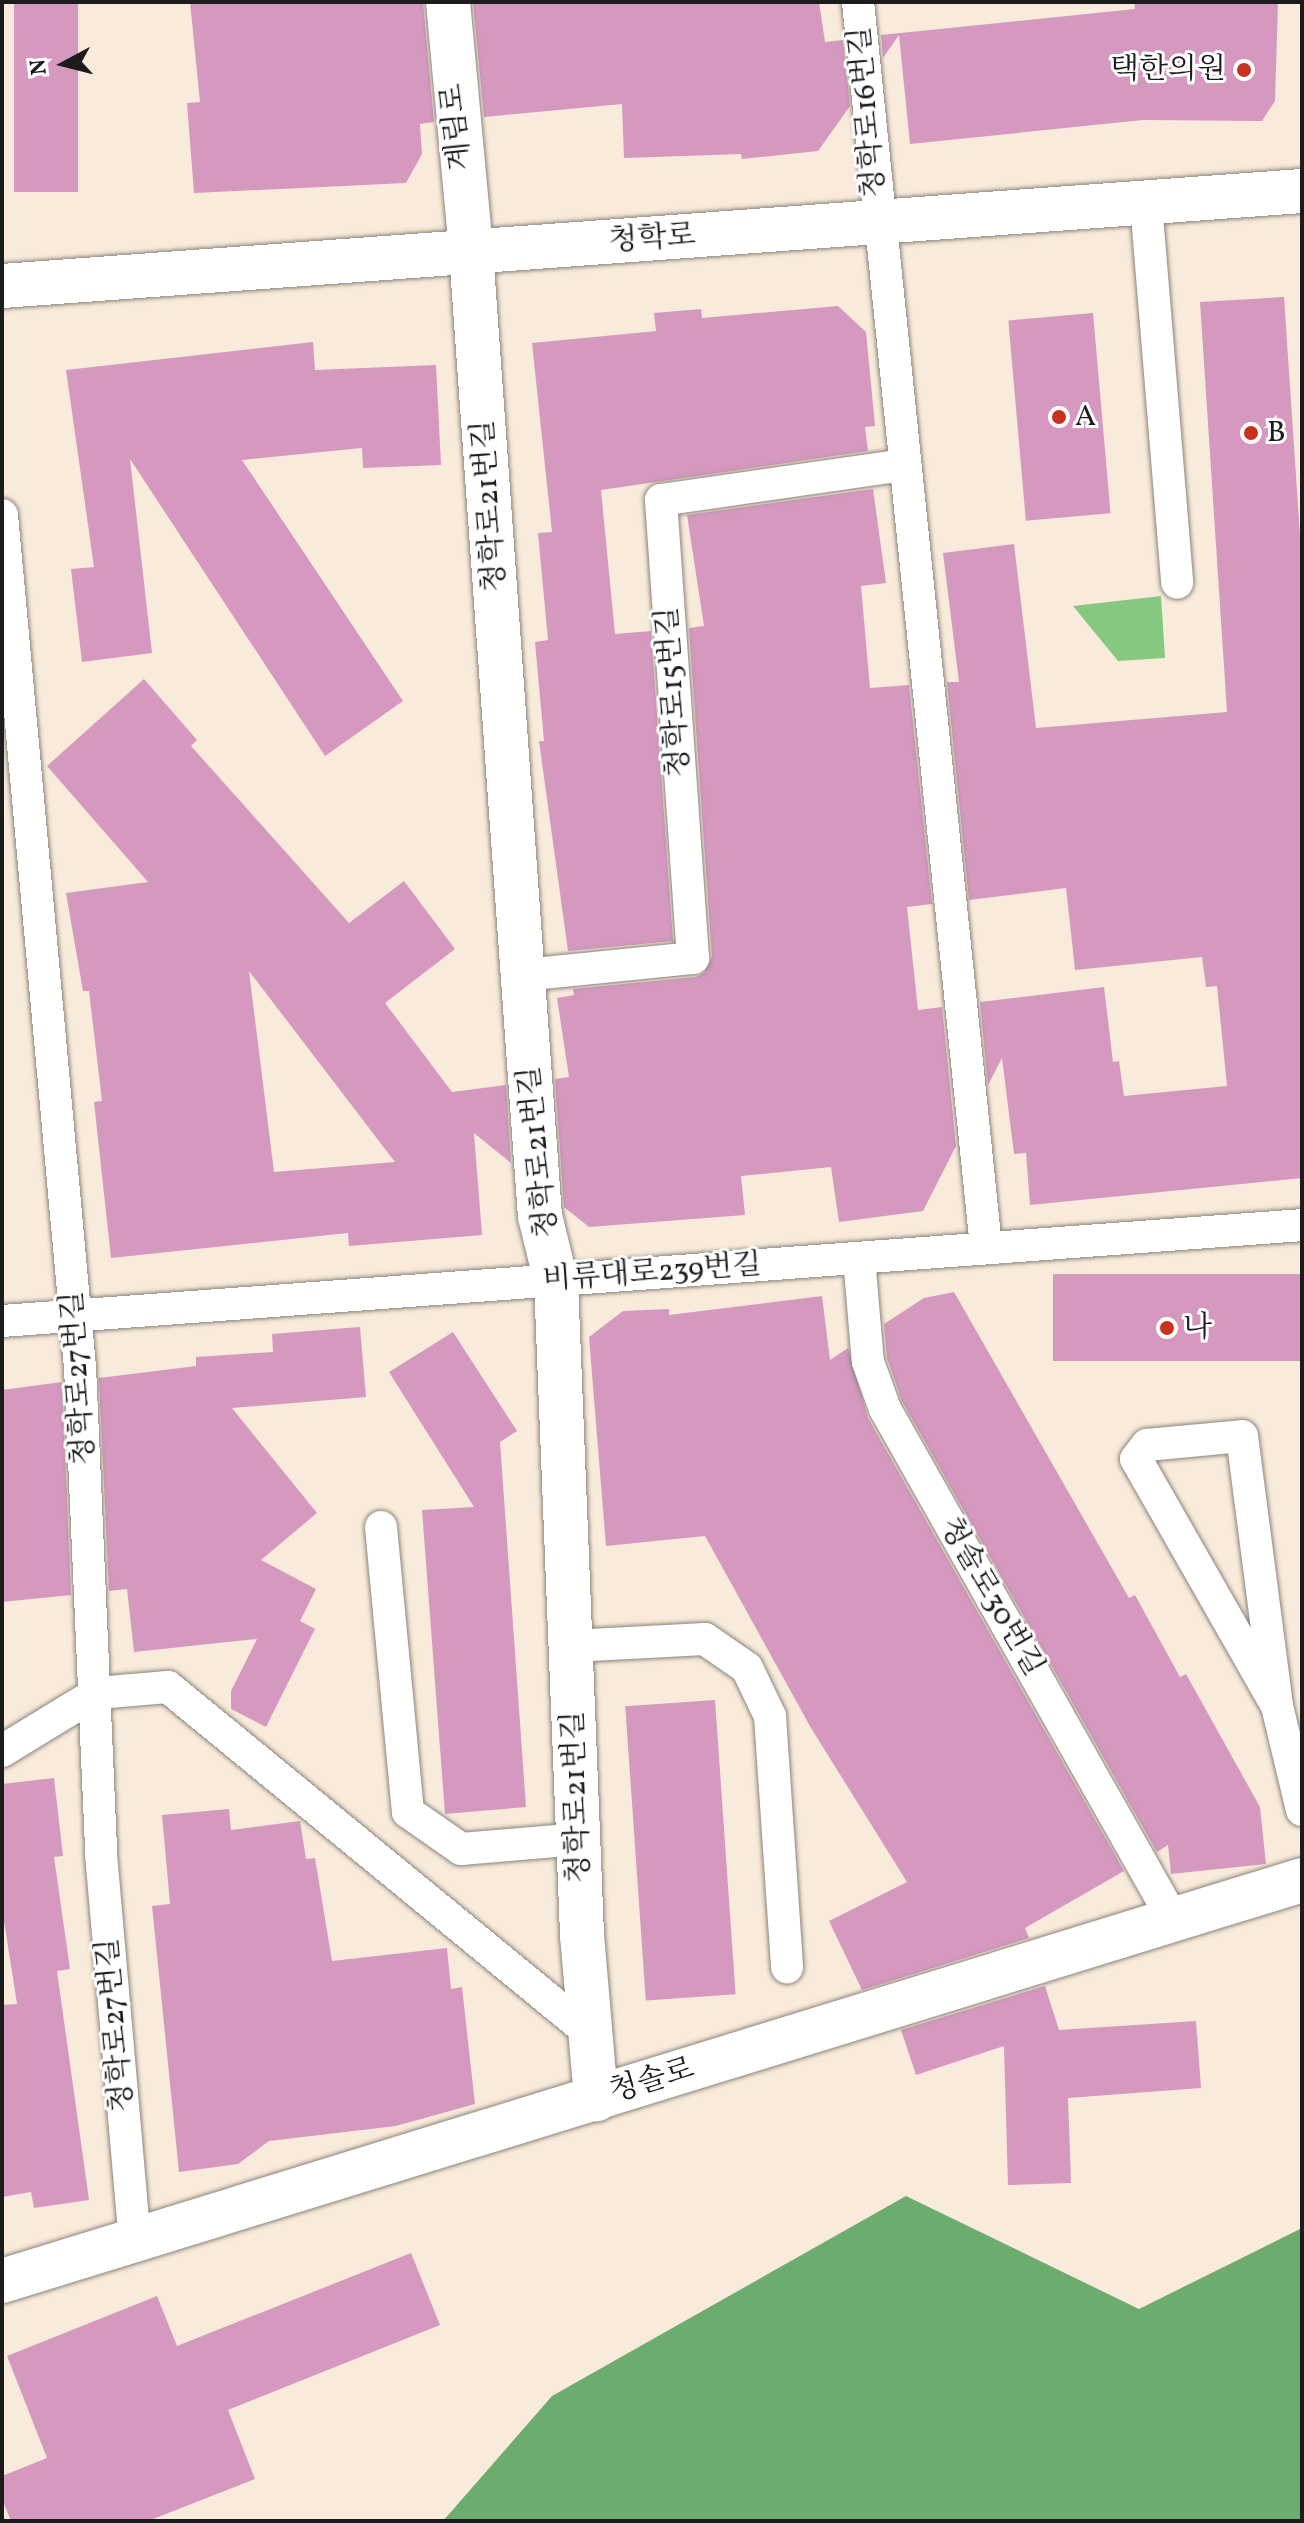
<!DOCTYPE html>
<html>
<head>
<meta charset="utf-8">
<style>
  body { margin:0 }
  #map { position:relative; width:1304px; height:2523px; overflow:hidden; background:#f9ebdb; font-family:Vollkorn,"Noto Serif KR",serif }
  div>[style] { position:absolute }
  .green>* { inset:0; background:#86c880 }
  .forest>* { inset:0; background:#6cac6e }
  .building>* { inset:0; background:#d598bf; transform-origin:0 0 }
  .roads { filter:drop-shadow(0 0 2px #8a847c) drop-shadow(0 0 2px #8a847c) }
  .lane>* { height:32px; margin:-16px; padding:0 16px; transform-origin:16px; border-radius:16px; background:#fff }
  .street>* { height:44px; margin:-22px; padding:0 22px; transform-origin:22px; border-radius:22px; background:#fff }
  .secondary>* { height:44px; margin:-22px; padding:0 22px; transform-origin:22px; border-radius:22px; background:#fff }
  .dots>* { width:22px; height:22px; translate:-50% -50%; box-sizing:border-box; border:4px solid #fff; border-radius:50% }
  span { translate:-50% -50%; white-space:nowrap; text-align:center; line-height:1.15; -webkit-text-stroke:6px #fff; paint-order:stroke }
  .poi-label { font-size:30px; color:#1c1c1c }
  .right { translate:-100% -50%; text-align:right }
  .left { translate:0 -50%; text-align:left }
  .street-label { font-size:30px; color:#1c1c1c }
  .frame { position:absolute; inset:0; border:4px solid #1c1c1c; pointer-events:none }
  .north { position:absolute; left:24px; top:24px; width:80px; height:80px; -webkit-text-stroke:6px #fff; paint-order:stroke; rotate:263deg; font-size:22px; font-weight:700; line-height:32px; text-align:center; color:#1c1c1c }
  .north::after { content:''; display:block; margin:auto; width:28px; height:36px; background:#1c1c1c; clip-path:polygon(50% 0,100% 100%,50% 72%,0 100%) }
</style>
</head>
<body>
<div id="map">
  <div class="green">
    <div style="clip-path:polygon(1161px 596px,1165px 658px,1118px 661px,1073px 606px)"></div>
  </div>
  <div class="forest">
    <div style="clip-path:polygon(906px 2196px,1139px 2309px,1302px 2228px,1302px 2521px,443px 2521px,552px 2396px)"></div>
  </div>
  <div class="building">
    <div style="left:14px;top:2px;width:64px;height:190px"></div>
    <div style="clip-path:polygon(190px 2px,423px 2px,434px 122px,420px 124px,422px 154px,406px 183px,194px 193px,187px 103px,200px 102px)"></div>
    <div style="clip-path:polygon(473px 2px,819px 2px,825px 42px,843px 40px,850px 106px,818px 151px,742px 159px,741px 154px,624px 158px,622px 104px,484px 117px)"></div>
    <div style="clip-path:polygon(1134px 2px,1278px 2px,1275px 101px,1262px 121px,1143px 120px,910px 144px,899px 35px,883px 58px,881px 35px,1135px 9px)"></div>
    <div style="clip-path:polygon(1284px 297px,1302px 565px,1302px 1178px,1030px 1205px,1026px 1153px,1014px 1154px,1002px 1058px,988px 1085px,980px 1002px,1104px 987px,1113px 1062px,1119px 1061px,1124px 1096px,1227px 1086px,1217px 986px,1206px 987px,1202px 957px,1075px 970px,1066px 888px,969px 900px,947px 682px,959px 682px,943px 553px,1014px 544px,1036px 728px,1227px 712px,1200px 302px)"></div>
    <div style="clip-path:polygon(838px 306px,866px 332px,875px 426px,865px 427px,868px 451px,601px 490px,615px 634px,651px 631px,673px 941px,568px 951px,539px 741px,544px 741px,535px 642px,548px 640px,538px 533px,552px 532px,532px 343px,656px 331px,654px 313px,701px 309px,702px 318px)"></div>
    <div style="left:1093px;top:313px;width:201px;height:85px;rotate:85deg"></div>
    <div style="clip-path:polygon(313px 342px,315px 370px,436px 365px,441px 465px,363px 468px,362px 448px,242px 460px,403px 701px,325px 756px,130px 459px,152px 653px,82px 662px,71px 569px,94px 567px,66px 370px)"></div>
    <div style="clip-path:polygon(873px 489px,886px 583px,861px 586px,870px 688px,909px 685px,932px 904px,907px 907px,918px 1010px,942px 1007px,956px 1146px,923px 1211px,839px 1222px,831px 1167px,741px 1176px,745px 1215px,589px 1227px,564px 1207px,555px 1079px,569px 1077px,557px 998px,574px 995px,573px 989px,696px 977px,704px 973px,712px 957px,689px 628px,704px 626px,687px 515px)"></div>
    <div style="clip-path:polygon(evenodd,144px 679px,197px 740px,191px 746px,349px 923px,404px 881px,455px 949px,385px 1003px,452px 1092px,506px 1085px,511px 1163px,474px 1133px,482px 1235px,349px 1246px,348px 1233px,111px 1258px,94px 1102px,102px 1101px,89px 991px,83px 991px,66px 893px,148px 882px,47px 766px,144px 679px,249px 971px,395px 1162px,274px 1172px,249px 971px)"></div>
    <div style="left:1302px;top:1274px;width:87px;height:249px;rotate:90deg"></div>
    <div style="clip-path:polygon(954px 1292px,1129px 1598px,1135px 1595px,1180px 1677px,1186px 1674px,1260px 1807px,1266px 1864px,1171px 1874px,1168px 1845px,1157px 1852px,902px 1401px,887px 1358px,884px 1324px,924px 1298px)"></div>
    <div style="clip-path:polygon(822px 1296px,830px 1360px,848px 1348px,868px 1418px,1124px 1871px,1025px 1928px,1029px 1938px,862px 1990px,829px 1921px,907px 1882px,811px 1728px,705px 1536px,606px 1546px,589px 1337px,623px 1311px,669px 1309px,669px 1315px)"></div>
    <div style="clip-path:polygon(360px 1327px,366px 1397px,232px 1408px,317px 1513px,261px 1560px,316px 1589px,300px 1621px,315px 1629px,266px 1727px,231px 1709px,231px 1691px,257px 1639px,134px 1652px,127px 1589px,109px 1591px,99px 1378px,196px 1366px,196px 1357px,273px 1352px,272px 1334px)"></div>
    <div style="clip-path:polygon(453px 1332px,517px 1431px,500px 1442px,526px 1807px,445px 1814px,422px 1510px,474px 1507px,389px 1372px)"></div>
    <div style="clip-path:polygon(62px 1382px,71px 1595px,2px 1602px,2px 1390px)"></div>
    <div style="left:715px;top:1700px;width:295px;height:90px;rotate:86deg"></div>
    <div style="clip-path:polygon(54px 1778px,63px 1856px,54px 1857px,70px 1969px,57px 1971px,89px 2200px,34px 2208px,31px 2192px,2px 2197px,2px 2005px,17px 2004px,2px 1908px,2px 1784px)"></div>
    <div style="clip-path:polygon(229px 1809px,231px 1830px,300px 1821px,306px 1859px,315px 1858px,332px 1961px,447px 1948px,451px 1989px,462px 1987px,475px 2104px,396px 2126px,269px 2141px,238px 2164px,179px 2172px,152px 1906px,170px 1904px,162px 1815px)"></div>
    <div style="clip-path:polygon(1045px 1986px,1059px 2030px,1196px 2021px,1201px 2088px,1068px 2098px,1071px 2183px,1008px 2185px,1004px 2046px,916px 2075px,901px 2030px)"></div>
    <div style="clip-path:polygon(411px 2253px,440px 2325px,228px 2410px,255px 2479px,148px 2521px,11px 2521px,2px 2499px,2px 2476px,47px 2458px,7px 2356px,157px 2296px,177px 2346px)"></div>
  </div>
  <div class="roads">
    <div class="lane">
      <div style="left:858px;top:2px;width:1253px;rotate:84.13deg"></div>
      <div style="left:1146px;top:203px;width:381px;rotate:85.3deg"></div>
      <div style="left:2px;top:515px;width:856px;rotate:84.77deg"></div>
      <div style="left:80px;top:1367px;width:487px;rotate:87.5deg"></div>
      <div style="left:101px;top:1854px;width:389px;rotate:85deg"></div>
      <div style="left:523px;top:975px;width:171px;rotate:-5.7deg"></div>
      <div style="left:693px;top:958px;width:459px;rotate:-94deg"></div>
      <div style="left:661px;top:500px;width:245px;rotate:-8.2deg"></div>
      <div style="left:859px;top:1258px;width:104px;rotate:85.1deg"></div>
      <div style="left:868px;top:1362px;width:50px;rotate:70.1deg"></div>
      <div style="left:885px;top:1409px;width:586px;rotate:60.55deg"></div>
      <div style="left:2px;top:1321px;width:1304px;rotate:-4.22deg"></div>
      <div style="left:381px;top:1527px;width:286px;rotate:84.6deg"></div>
      <div style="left:408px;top:1812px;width:65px;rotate:34.9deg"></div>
      <div style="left:461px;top:1849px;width:118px;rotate:-4.8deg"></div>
      <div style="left:571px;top:1646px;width:134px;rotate:-3deg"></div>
      <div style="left:705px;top:1639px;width:51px;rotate:34.6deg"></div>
      <div style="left:747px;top:1668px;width:53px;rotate:64.4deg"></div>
      <div style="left:770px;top:1716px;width:252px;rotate:86.1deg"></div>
      <div style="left:1277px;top:1706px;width:284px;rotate:-119.7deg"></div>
      <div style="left:1136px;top:1459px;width:18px;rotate:-52deg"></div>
      <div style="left:1147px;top:1445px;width:95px;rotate:-5.4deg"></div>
      <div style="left:1242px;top:1436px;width:272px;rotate:82.6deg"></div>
      <div style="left:1277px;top:1706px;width:107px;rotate:76.5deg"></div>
      <div style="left:2px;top:1751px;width:111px;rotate:-31.4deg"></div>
      <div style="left:97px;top:1693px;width:71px;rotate:-4.8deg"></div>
      <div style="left:168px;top:1687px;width:547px;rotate:39.36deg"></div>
    </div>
    <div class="street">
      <div style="left:448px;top:2px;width:251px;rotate:84.7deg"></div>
      <div style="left:471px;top:252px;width:966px;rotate:85.91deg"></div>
      <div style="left:540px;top:1216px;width:67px;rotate:76.2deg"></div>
      <div style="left:556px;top:1281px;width:655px;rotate:87.72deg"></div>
      <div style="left:582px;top:1935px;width:165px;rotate:85.1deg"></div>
    </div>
    <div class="secondary">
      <div style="left:2px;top:286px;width:1303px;rotate:-4.18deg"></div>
      <div style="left:2px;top:2281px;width:1360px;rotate:-17.14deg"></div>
    </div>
  </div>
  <div class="dots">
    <div style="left:1244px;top:70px;background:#c8321e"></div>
    <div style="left:1059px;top:417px;background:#c8321e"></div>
    <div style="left:1251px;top:433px;background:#c8321e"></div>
    <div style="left:1167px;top:1328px;background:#c8321e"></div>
  </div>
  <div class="poi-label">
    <span class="right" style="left:1226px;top:70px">택한의원</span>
    <span class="left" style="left:1075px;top:417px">A</span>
    <span class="left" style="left:1267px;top:433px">B</span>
    <span class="left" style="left:1183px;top:1328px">나</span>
  </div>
  <div class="street-label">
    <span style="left:868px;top:112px;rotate:-95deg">청학로16번길</span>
    <span style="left:457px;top:127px;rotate:-96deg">계림로</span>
    <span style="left:652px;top:239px;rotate:-4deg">청학로</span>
    <span style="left:490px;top:506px;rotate:-94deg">청학로21번길</span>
    <span style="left:674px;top:692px;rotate:-94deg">청학로15번길</span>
    <span style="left:539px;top:1152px;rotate:-96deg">청학로21번길</span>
    <span style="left:652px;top:1273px;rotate:-4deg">비류대로239번길</span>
    <span style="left:79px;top:1378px;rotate:-94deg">청학로27번길</span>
    <span style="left:991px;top:1597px;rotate:60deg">청솔로30번길</span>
    <span style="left:577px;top:1797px;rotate:-92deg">청학로21번길</span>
    <span style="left:116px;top:2025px;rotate:-95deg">청학로27번길</span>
    <span style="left:652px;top:2081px;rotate:-17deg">청솔로</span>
  </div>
  <div class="frame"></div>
  <div class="north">N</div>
</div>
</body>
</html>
